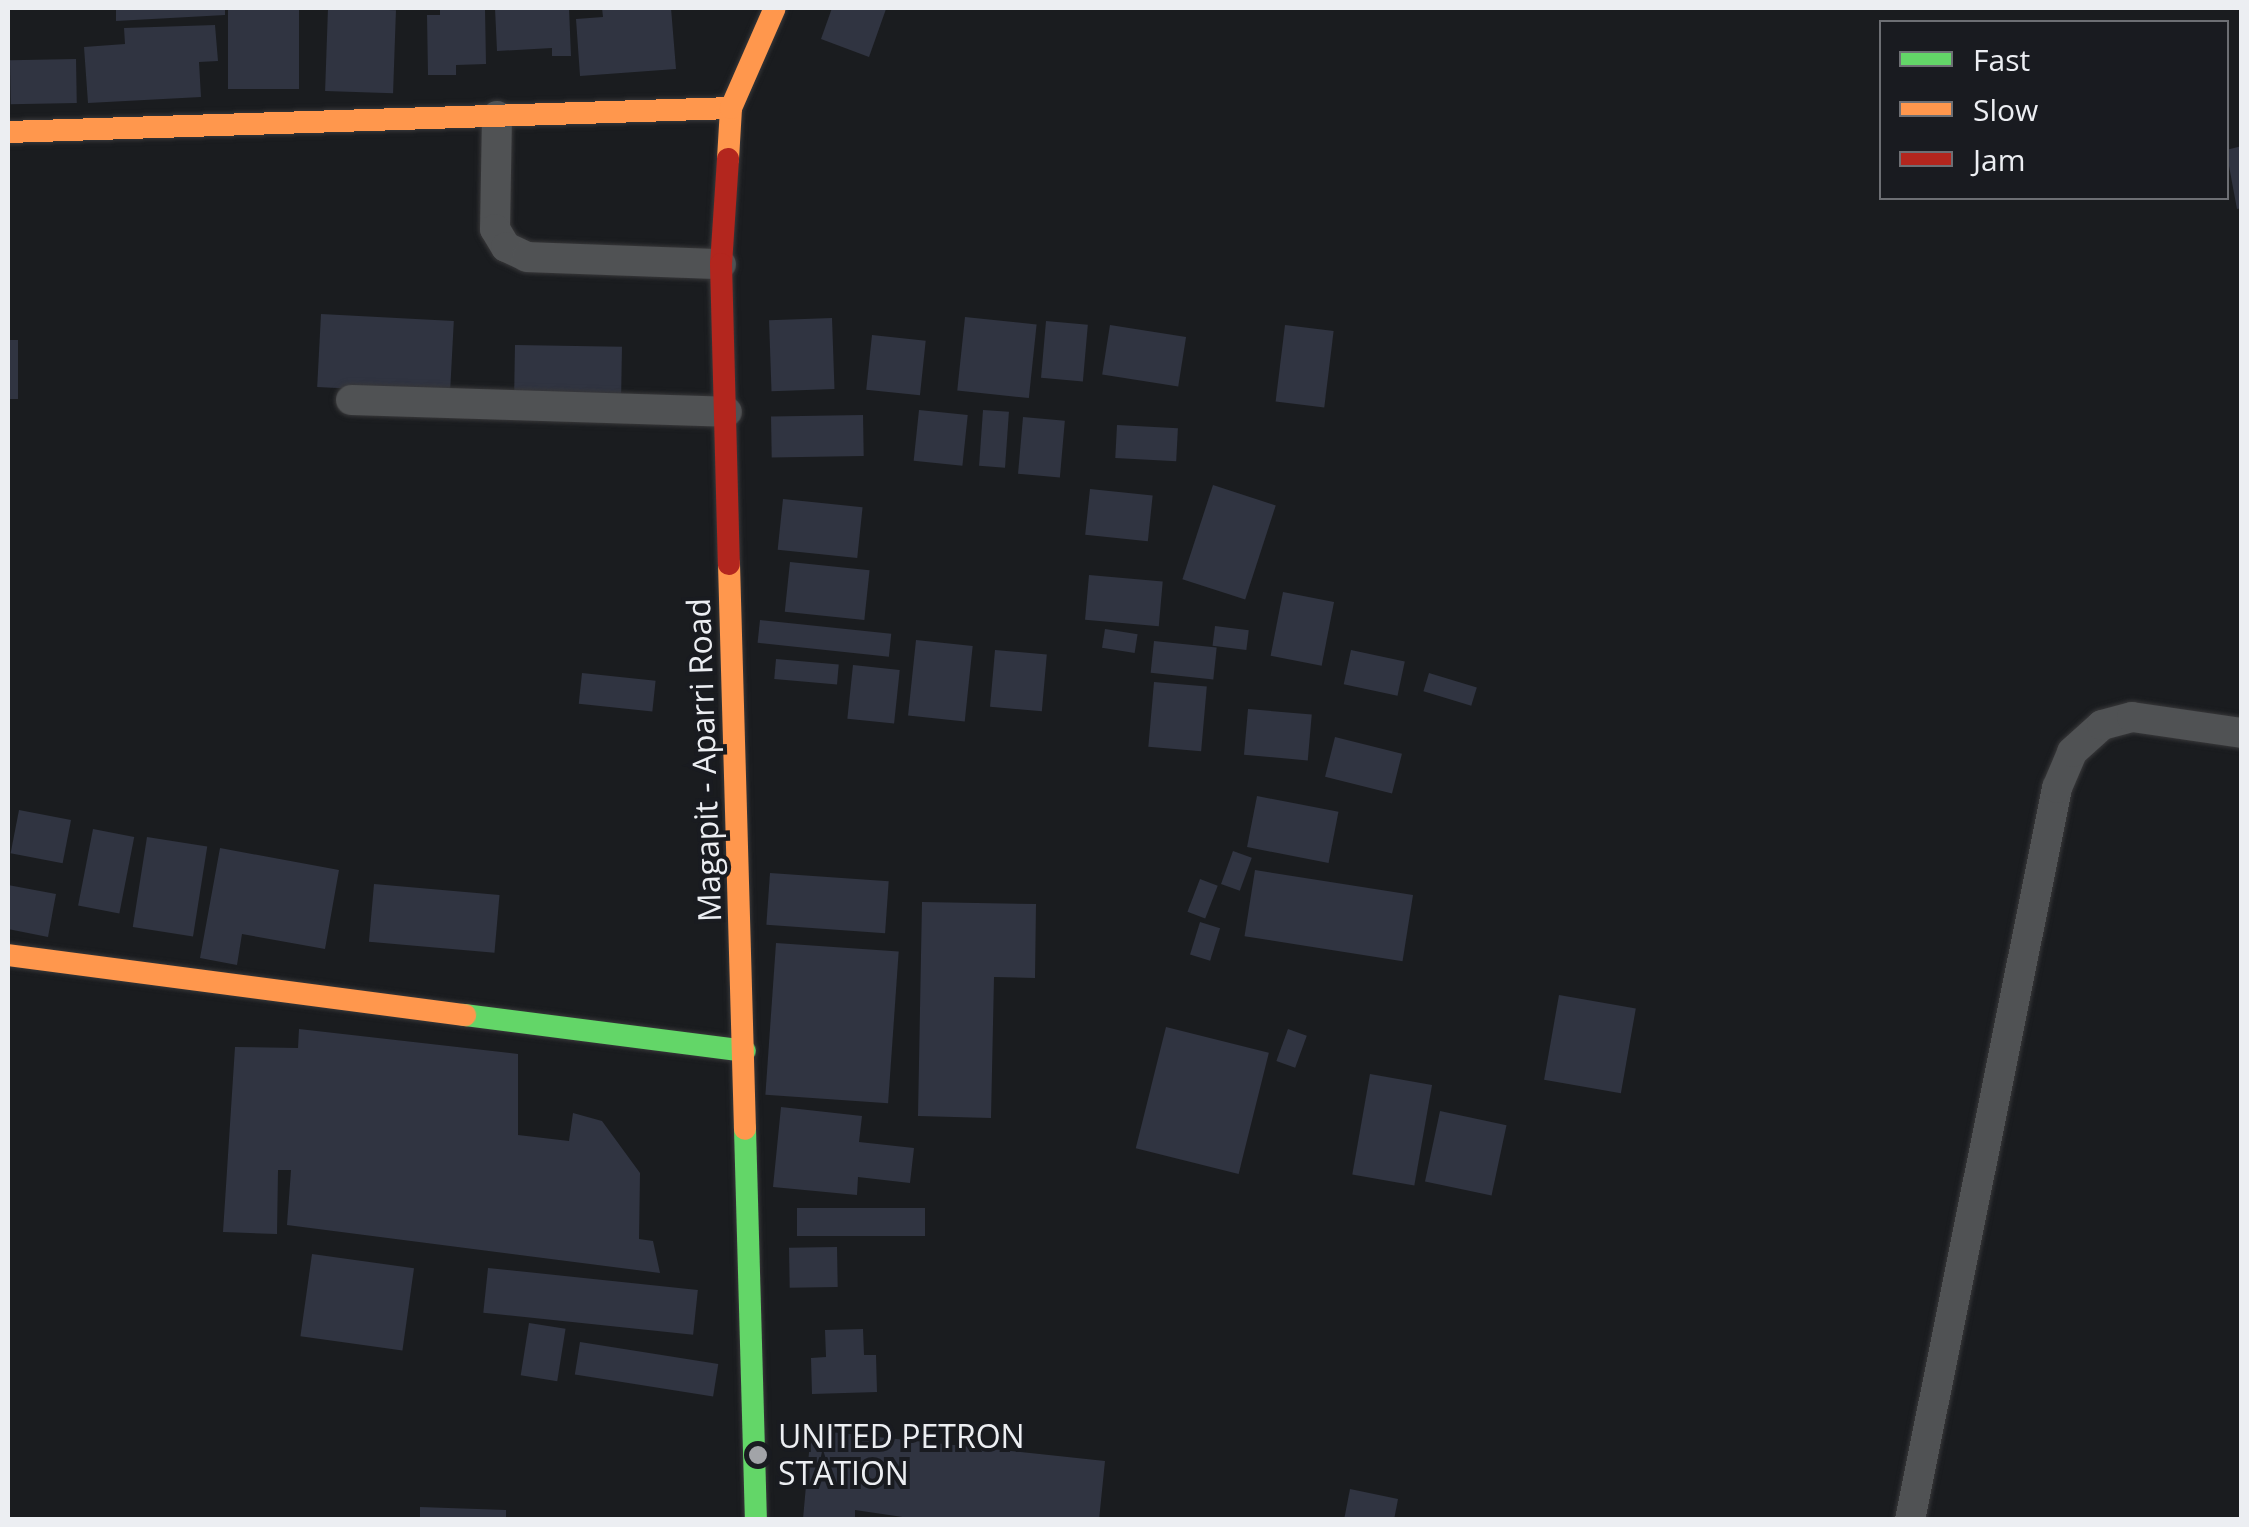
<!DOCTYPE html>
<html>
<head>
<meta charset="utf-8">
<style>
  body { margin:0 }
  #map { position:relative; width:2249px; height:1527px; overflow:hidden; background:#1a1c1f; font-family:"Open Sans",sans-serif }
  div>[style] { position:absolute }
  .building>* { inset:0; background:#303441; transform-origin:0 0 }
  .roads { filter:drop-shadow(0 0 2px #38383a) drop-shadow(0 0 2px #38383a) }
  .lane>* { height:30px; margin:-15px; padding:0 15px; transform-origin:15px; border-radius:15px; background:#505254 }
  .fast>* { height:22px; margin:-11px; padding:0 11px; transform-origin:11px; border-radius:11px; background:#63d668 }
  .slow>* { height:22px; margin:-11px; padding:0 11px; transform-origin:11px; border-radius:11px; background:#ff974d }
  .jam>* { height:22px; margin:-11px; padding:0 11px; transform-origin:11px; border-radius:11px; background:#b3261e }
  .dots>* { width:28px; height:28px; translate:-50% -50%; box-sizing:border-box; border:5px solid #191b20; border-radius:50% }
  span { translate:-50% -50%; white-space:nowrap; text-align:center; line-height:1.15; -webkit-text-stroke:8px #191b20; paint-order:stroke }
  .street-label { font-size:32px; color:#eceef2 }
  .poi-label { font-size:32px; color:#eceef2 }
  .left { translate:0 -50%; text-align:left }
  .frame { position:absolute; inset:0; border:10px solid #eceef2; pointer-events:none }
  .legend { position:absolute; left:1879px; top:20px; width:350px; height:180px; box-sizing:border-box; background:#191b20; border:2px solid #6d6f74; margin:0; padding:12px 18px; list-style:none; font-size:30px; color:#eceef2 }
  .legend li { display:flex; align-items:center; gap:20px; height:50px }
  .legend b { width:50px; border:2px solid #6d6f74 }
</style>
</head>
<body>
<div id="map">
  <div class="building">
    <div style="clip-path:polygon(116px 8px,225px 8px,225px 15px,116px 21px)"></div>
    <div style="left:228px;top:8px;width:71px;height:81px"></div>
    <div style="left:328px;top:8px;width:68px;height:83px;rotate:2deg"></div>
    <div style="clip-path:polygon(440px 8px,485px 8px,486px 64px,456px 65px,456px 75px,428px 75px,427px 15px,440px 15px)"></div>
    <div style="clip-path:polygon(495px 8px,569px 8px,571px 56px,552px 56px,552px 48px,497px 51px)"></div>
    <div style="clip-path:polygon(602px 8px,671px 8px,676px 69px,580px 76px,576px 19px,603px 17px)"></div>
    <div style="clip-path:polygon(832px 8px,886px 9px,869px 57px,821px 39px)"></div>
    <div style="clip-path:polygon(215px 25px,218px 61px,199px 62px,201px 97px,88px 103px,84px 47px,125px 44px,124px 28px)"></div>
    <div style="left:76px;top:59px;width:44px;height:66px;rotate:89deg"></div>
    <div style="clip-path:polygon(2242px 146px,2242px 208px,2237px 209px,2226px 150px)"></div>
    <div style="left:321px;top:314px;width:133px;height:73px;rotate:3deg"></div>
    <div style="left:965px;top:317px;width:72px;height:74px;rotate:6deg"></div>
    <div style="left:832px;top:318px;width:71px;height:63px;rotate:88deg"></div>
    <div style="left:1046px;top:321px;width:42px;height:57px;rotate:5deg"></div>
    <div style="left:1110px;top:325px;width:77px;height:50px;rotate:9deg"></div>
    <div style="left:1285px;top:325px;width:49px;height:77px;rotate:7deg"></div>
    <div style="left:872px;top:335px;width:54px;height:55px;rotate:6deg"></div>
    <div style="left:8px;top:340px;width:10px;height:59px"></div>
    <div style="left:515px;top:345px;width:107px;height:52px;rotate:1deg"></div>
    <div style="left:919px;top:410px;width:49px;height:51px;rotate:6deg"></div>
    <div style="left:983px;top:410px;width:26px;height:56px;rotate:4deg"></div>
    <div style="left:863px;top:415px;width:41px;height:92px;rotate:89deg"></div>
    <div style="left:1023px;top:417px;width:42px;height:57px;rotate:5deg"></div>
    <div style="left:1117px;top:425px;width:61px;height:33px;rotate:3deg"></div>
    <div style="left:1213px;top:485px;width:66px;height:99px;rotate:18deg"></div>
    <div style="left:1090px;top:489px;width:63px;height:46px;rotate:6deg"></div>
    <div style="left:783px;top:499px;width:80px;height:51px;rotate:6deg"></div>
    <div style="left:790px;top:562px;width:80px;height:50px;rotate:6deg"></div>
    <div style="left:1089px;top:575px;width:74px;height:45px;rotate:5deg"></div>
    <div style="left:1283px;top:592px;width:52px;height:65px;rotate:11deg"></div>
    <div style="left:760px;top:620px;width:132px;height:23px;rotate:6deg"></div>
    <div style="left:1215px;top:626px;width:34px;height:20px;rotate:7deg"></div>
    <div style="left:1105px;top:629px;width:33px;height:19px;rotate:9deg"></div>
    <div style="left:916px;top:640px;width:57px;height:76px;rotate:6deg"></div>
    <div style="left:1154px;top:641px;width:63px;height:32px;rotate:6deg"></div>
    <div style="left:995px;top:650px;width:52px;height:57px;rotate:5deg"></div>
    <div style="left:1351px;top:650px;width:55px;height:35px;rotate:12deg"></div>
    <div style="left:776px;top:659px;width:63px;height:20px;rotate:5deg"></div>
    <div style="left:853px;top:665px;width:47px;height:54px;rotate:6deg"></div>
    <div style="left:582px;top:673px;width:74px;height:31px;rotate:6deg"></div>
    <div style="left:1429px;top:673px;width:50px;height:19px;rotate:17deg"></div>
    <div style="left:1154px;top:682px;width:53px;height:65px;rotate:5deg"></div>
    <div style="left:1248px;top:709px;width:64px;height:46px;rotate:5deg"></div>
    <div style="left:1335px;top:737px;width:69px;height:41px;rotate:14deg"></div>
    <div style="left:1257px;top:796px;width:83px;height:52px;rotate:11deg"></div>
    <div style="left:19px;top:810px;width:53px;height:44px;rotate:11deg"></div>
    <div style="left:93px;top:829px;width:42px;height:78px;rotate:11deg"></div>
    <div style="left:147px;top:837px;width:61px;height:91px;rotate:9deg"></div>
    <div style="clip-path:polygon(220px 848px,339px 870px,325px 949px,242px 934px,237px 965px,200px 958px)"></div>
    <div style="left:1233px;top:851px;width:20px;height:35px;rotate:20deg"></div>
    <div style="left:1255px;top:870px;width:160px;height:67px;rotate:9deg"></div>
    <div style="left:770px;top:873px;width:119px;height:52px;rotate:4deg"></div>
    <div style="left:1200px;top:879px;width:19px;height:35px;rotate:21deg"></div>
    <div style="left:374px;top:884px;width:126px;height:58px;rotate:5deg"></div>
    <div style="clip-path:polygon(8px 885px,56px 894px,48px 937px,8px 929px)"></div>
    <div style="clip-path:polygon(922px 902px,1036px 904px,1035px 978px,994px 977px,991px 1118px,918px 1116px)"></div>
    <div style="left:1200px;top:922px;width:21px;height:34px;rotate:17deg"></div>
    <div style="left:776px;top:943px;width:123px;height:152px;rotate:4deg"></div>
    <div style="left:1559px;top:995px;width:78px;height:86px;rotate:10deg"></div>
    <div style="left:1166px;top:1027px;width:106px;height:125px;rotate:14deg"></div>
    <div style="clip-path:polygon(299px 1029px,518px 1054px,518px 1135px,569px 1141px,573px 1113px,602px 1121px,640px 1173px,639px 1239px,653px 1241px,660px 1273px,287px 1225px,291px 1170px,278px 1170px,277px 1234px,223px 1232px,235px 1047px,298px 1048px)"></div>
    <div style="left:1288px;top:1029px;width:20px;height:34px;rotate:20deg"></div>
    <div style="left:1370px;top:1074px;width:63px;height:102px;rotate:10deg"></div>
    <div style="clip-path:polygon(781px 1107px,862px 1116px,859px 1142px,914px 1148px,910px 1183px,858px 1177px,857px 1195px,773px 1187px)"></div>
    <div style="left:1440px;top:1111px;width:68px;height:72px;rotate:12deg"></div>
    <div style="left:797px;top:1208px;width:128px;height:28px"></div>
    <div style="left:837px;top:1247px;width:40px;height:48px;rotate:89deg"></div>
    <div style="left:312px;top:1254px;width:103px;height:83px;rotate:8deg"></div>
    <div style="left:488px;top:1268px;width:211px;height:45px;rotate:6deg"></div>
    <div style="left:529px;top:1323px;width:37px;height:53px;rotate:9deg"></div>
    <div style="clip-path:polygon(863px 1329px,864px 1355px,876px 1355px,877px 1392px,812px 1394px,811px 1358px,826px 1357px,825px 1330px)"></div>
    <div style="left:580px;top:1342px;width:140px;height:33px;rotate:9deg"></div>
    <div style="clip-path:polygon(811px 1430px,1105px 1461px,1099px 1520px,923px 1520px,855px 1510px,855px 1520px,803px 1519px)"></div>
    <div style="clip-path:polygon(1350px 1489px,1398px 1499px,1394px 1520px,1344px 1520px)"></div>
    <div style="clip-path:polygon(420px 1507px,506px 1510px,506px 1520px,420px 1520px)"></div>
  </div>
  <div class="roads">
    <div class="lane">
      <div style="left:497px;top:116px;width:113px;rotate:91deg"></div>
      <div style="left:495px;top:229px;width:21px;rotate:59deg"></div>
      <div style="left:506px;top:247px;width:23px;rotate:25deg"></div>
      <div style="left:527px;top:257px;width:194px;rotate:2.1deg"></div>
      <div style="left:351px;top:400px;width:376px;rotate:1.8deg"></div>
      <div style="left:1910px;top:1520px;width:747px;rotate:-78.64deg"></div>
      <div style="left:2057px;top:788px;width:39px;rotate:-67deg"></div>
      <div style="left:2072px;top:752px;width:40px;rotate:-42deg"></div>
      <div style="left:2102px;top:725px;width:31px;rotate:-15deg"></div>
      <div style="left:2132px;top:717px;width:111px;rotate:8.3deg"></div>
    </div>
    <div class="fast">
      <div style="left:465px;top:1015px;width:282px;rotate:7.3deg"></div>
      <div style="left:745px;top:1129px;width:391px;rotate:88.4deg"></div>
    </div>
    <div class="slow">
      <div style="left:8px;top:132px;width:723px;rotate:-1.9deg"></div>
      <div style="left:728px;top:159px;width:51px;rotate:-86.6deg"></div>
      <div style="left:731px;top:108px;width:109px;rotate:-66.3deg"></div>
      <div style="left:729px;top:564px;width:565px;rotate:88.38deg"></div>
      <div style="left:8px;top:955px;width:461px;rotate:7.5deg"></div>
    </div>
    <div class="jam">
      <div style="left:728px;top:159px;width:105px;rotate:93.8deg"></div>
      <div style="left:721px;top:264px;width:300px;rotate:88.5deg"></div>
    </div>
  </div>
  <div class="dots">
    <div style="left:758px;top:1455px;background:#a2a4a8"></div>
  </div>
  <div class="street-label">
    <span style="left:704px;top:760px;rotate:-92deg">Magapit - Aparri Road</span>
  </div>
  <div class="poi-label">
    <span class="left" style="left:778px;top:1455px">UNITED PETRON<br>STATION</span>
  </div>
  <div class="frame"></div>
  <ul class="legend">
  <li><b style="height:12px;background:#63d668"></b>Fast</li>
  <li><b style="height:12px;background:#ff974d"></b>Slow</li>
  <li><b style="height:12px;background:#b3261e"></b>Jam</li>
  </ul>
</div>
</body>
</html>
